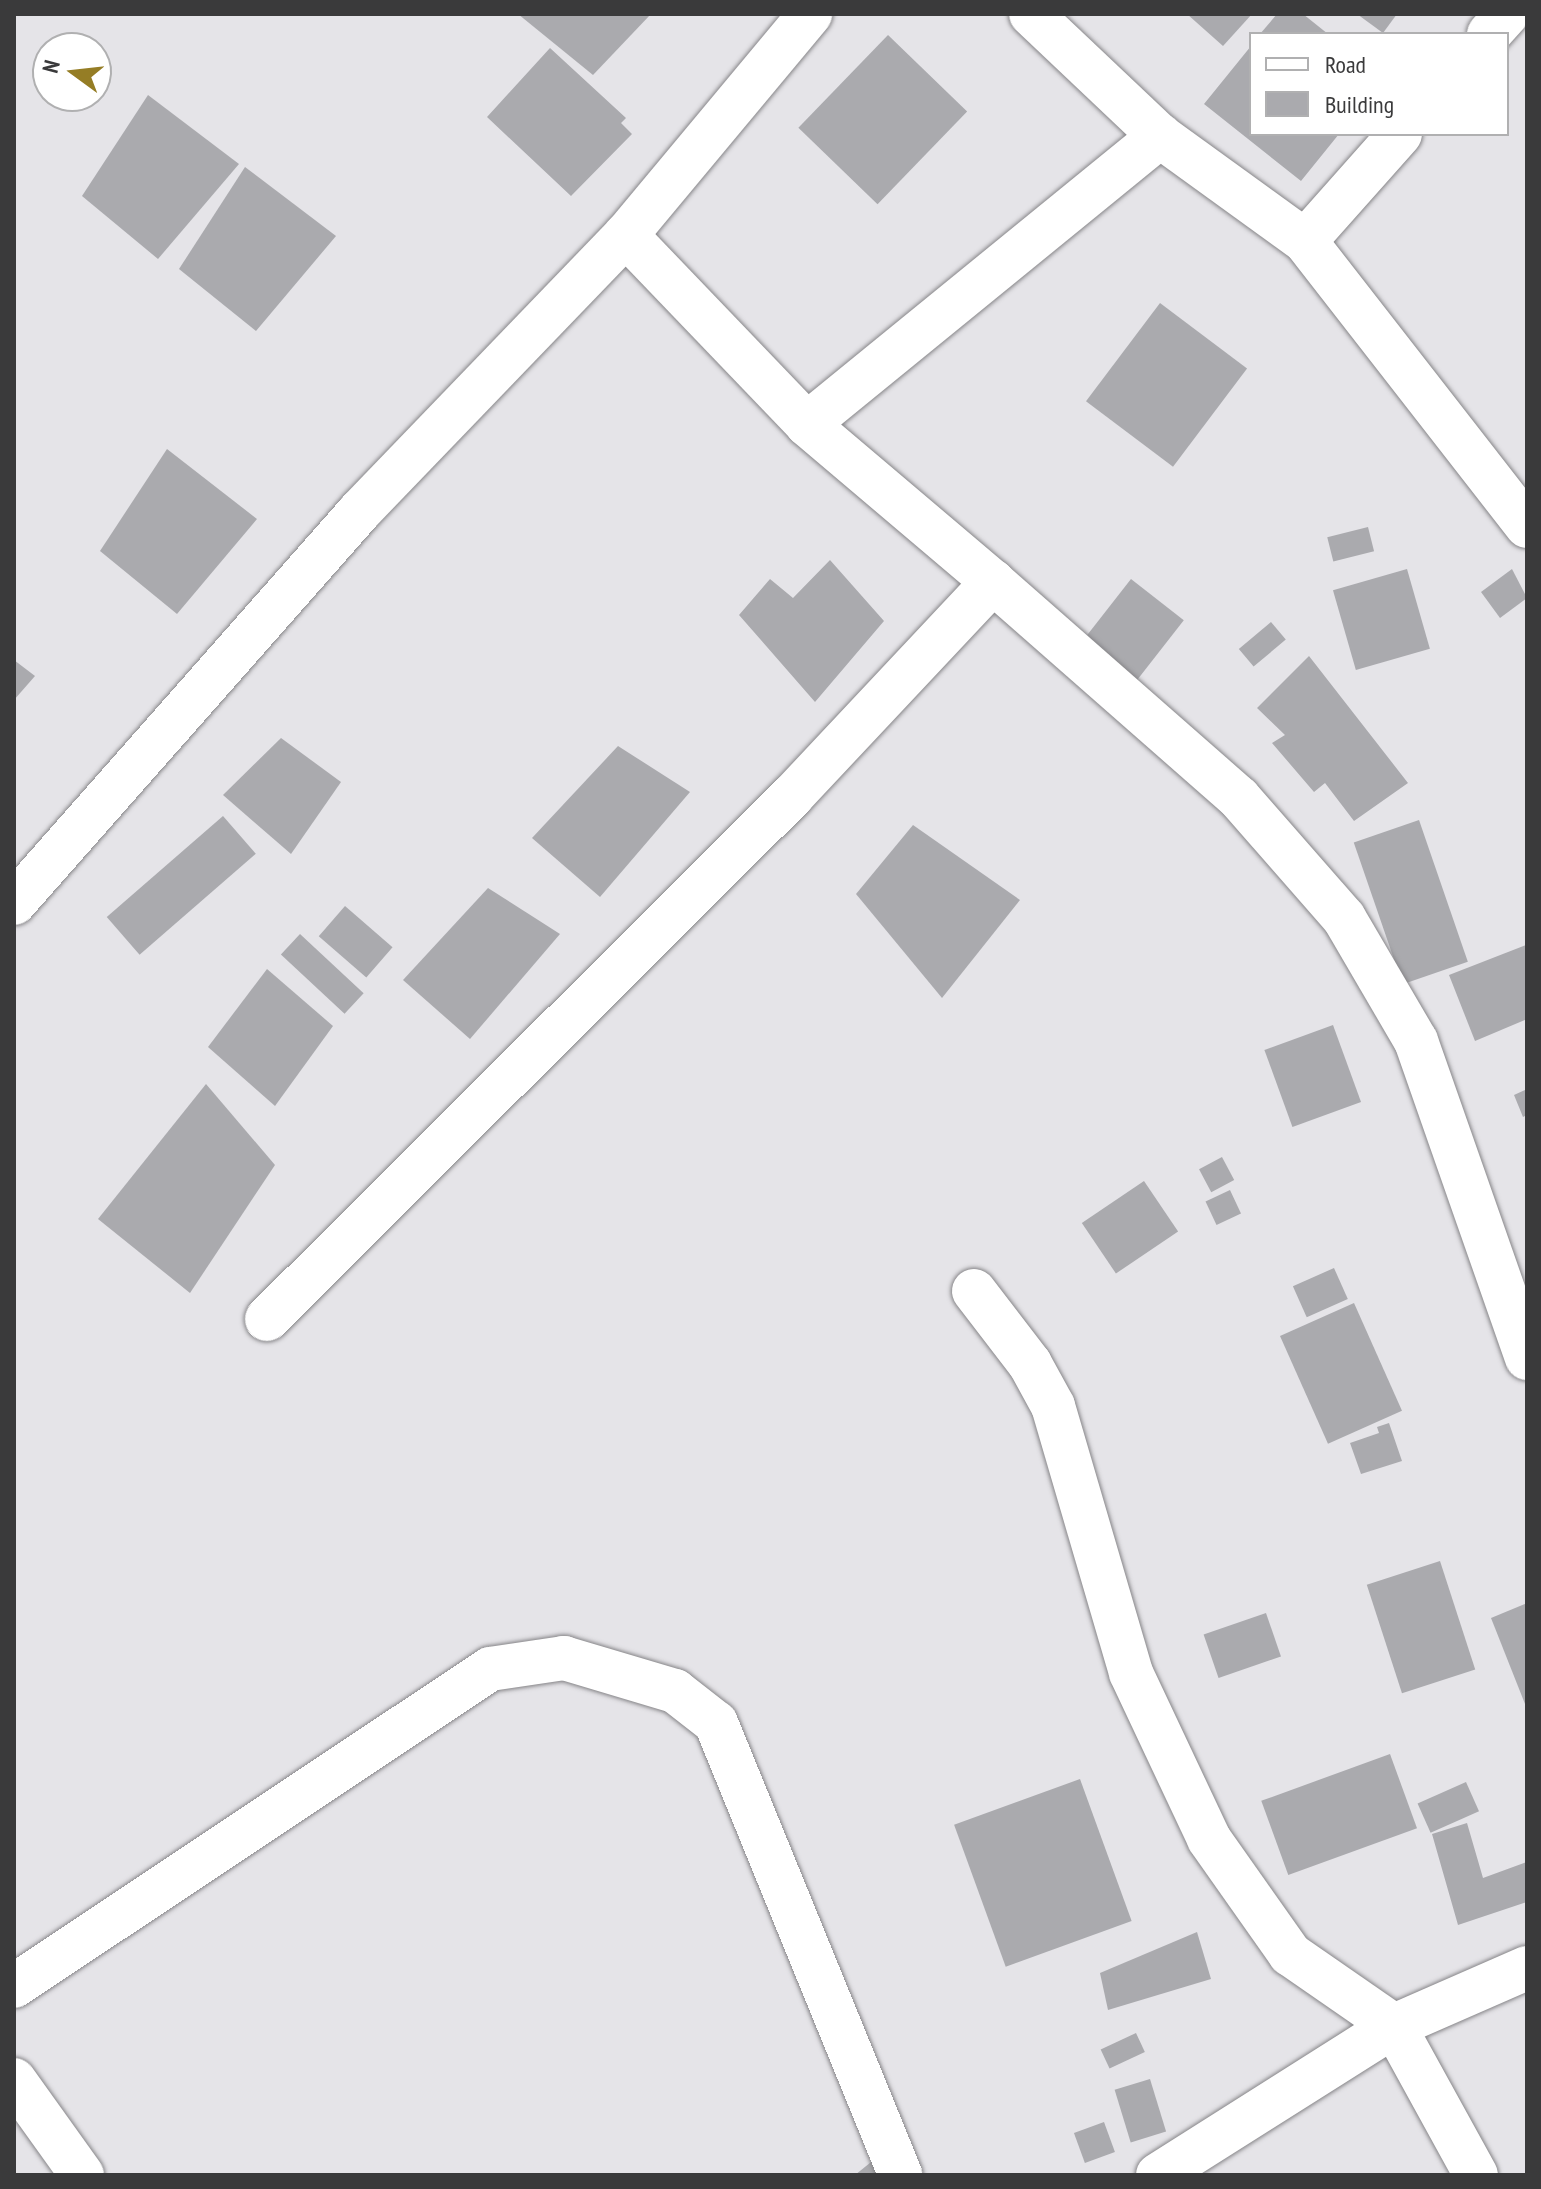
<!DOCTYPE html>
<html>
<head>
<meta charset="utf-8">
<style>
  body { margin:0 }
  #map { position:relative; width:1541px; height:2189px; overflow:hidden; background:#e5e4e8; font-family:"PT Sans Narrow",sans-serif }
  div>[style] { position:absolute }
  .building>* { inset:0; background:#aaaaae; transform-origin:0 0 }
  .roads { filter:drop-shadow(0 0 2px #868588) drop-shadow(0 0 2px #868588) }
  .minor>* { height:44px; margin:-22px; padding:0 22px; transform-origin:22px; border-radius:22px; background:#fff }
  span { translate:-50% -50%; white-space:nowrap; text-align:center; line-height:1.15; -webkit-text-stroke:7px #fff; paint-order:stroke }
  .frame { position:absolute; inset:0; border:16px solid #3a3a3b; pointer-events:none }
  .legend { position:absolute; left:1249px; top:32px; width:260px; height:104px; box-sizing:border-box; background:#fff; border:2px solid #b0b0b1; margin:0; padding:10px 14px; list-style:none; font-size:24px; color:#3a3a3b }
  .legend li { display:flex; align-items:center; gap:16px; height:40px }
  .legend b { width:40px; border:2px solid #b0b0b1 }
  .north { position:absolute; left:32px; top:32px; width:80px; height:80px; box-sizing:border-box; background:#fff; border:2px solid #b0b0b1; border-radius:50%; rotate:285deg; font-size:22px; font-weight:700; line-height:32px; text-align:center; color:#3a3a3b }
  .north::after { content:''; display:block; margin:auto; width:28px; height:36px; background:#957d25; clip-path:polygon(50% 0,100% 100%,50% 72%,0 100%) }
</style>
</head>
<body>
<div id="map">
  <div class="building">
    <div style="clip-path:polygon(518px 14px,651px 14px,593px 75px)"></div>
    <div style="clip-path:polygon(1187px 14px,1252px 14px,1223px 46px)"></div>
    <div style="clip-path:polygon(1277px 14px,1303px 14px,1328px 34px,1260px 34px)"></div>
    <div style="clip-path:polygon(1357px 14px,1397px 14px,1383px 33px)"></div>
    <div style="left:888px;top:35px;width:110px;height:129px;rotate:44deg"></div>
    <div style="clip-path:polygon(1251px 46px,1251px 134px,1339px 134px,1301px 181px,1204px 104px)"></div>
    <div style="clip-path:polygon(550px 48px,626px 118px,621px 123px,632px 134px,571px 196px,487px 117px)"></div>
    <div style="clip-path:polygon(148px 95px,239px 164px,158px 259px,82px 196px)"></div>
    <div style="clip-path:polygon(245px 167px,336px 236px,256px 331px,179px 269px)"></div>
    <div style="left:1160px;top:303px;width:109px;height:123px;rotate:37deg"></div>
    <div style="clip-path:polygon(167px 449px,257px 519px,177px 614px,100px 551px)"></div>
    <div style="left:1368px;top:527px;width:25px;height:42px;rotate:76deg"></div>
    <div style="clip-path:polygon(830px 560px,884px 621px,815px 702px,739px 615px,770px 579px,793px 598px)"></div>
    <div style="left:1407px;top:569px;width:83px;height:77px;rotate:74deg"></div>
    <div style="clip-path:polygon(1512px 569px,1527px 598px,1500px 618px,1481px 592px)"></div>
    <div style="left:1131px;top:579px;width:67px;height:79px;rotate:38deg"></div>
    <div style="left:1271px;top:622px;width:23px;height:42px;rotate:50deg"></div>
    <div style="clip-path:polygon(1309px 656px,1408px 783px,1354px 821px,1325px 783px,1314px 792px,1272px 743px,1285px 735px,1257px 708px)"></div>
    <div style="clip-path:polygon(14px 660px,35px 676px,14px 700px)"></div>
    <div style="clip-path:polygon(281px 738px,341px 782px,291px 854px,223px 795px)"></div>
    <div style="clip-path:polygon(618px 746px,690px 792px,600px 897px,532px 838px)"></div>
    <div style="left:223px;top:816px;width:50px;height:154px;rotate:49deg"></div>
    <div style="left:1419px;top:820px;width:150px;height:69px;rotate:71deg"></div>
    <div style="clip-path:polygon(913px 825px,1020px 900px,942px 998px,856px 894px)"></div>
    <div style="clip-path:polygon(488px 888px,560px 934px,470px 1039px,403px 980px)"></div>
    <div style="left:345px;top:906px;width:63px;height:40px;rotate:41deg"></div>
    <div style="left:300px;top:934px;width:87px;height:28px;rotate:43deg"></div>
    <div style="clip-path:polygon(1526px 945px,1527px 1019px,1475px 1041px,1449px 975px)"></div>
    <div style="clip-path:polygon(267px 969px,333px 1026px,275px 1106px,208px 1047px)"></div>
    <div style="left:1333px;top:1025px;width:82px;height:73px;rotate:70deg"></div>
    <div style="clip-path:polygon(206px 1084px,275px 1165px,190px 1293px,98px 1219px)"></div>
    <div style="clip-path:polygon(1527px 1089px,1527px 1115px,1523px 1117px,1514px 1095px)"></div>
    <div style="left:1222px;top:1157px;width:26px;height:26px;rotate:62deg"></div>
    <div style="left:1144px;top:1181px;width:61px;height:75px;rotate:56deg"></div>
    <div style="left:1230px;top:1190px;width:26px;height:27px;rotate:65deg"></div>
    <div style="left:1334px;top:1268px;width:34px;height:45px;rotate:66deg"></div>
    <div style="left:1354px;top:1303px;width:118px;height:81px;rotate:66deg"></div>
    <div style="clip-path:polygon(1389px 1423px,1402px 1461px,1361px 1474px,1350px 1443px,1379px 1433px,1377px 1427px)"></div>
    <div style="left:1440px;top:1561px;width:114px;height:77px;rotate:72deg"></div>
    <div style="clip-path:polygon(1527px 1603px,1527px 1709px,1491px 1618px)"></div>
    <div style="left:1266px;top:1613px;width:46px;height:66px;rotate:71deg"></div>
    <div style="left:1390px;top:1754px;width:79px;height:137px;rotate:70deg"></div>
    <div style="left:1080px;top:1779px;width:151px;height:134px;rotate:70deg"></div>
    <div style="left:1466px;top:1782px;width:32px;height:53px;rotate:66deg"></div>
    <div style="clip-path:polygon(1467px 1823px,1483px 1878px,1527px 1862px,1527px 1902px,1458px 1925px,1432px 1834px)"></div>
    <div style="clip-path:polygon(1197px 1932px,1211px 1979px,1108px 2010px,1100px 1973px)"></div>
    <div style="left:1136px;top:2033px;width:21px;height:39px;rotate:65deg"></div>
    <div style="left:1150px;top:2079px;width:55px;height:37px;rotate:73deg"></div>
    <div style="left:1104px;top:2122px;width:32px;height:32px;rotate:70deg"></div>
    <div style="clip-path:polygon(881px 2154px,890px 2175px,855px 2175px)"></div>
  </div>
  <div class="roads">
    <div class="minor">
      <div style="left:1031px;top:14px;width:178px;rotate:43.4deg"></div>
      <div style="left:1160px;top:136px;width:179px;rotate:35.9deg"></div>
      <div style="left:1305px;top:241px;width:361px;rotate:52.1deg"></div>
      <div style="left:1489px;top:34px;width:27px;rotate:-48deg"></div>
      <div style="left:1305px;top:241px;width:143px;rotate:-48.4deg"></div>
      <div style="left:807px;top:424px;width:456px;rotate:-39.2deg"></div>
      <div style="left:993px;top:582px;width:327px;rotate:41.3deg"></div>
      <div style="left:1239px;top:798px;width:159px;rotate:48.8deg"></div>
      <div style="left:1344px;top:918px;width:143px;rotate:59.7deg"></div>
      <div style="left:1416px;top:1041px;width:336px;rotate:70.7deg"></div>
      <div style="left:14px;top:903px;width:523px;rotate:-48.57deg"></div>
      <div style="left:360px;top:511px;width:383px;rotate:-46.1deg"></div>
      <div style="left:626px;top:235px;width:288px;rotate:-50.2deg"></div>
      <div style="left:974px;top:1291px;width:92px;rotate:52.5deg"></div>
      <div style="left:1030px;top:1364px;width:48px;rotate:61.3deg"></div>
      <div style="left:1053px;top:1406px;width:278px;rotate:73.7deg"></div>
      <div style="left:1131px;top:1673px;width:183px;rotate:64.8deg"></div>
      <div style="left:1209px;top:1839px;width:141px;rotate:54.8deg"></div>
      <div style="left:1290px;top:1954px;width:126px;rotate:34.7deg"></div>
      <div style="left:1394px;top:2026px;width:170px;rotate:61.2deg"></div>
      <div style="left:267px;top:1319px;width:741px;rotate:-44.89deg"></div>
      <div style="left:792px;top:796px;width:294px;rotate:-46.8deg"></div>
      <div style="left:993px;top:582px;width:244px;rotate:-139.7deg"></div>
      <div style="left:807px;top:424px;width:262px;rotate:-133.8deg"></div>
      <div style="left:14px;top:1986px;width:572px;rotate:-33.66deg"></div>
      <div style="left:490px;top:1669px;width:75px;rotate:-8.5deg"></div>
      <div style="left:564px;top:1658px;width:116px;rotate:16.6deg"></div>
      <div style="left:675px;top:1691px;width:52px;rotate:38deg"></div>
      <div style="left:716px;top:1723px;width:488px;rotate:67.8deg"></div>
      <div style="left:14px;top:2080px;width:117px;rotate:54.4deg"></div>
      <div style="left:1158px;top:2175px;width:279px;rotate:-32.3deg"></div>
      <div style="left:1394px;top:2026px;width:145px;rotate:-23.6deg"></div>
    </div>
  </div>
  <div class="frame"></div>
  <ul class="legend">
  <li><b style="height:10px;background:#fff"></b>Road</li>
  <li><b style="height:22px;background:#aaaaae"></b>Building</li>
  </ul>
  <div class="north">N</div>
</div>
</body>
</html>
